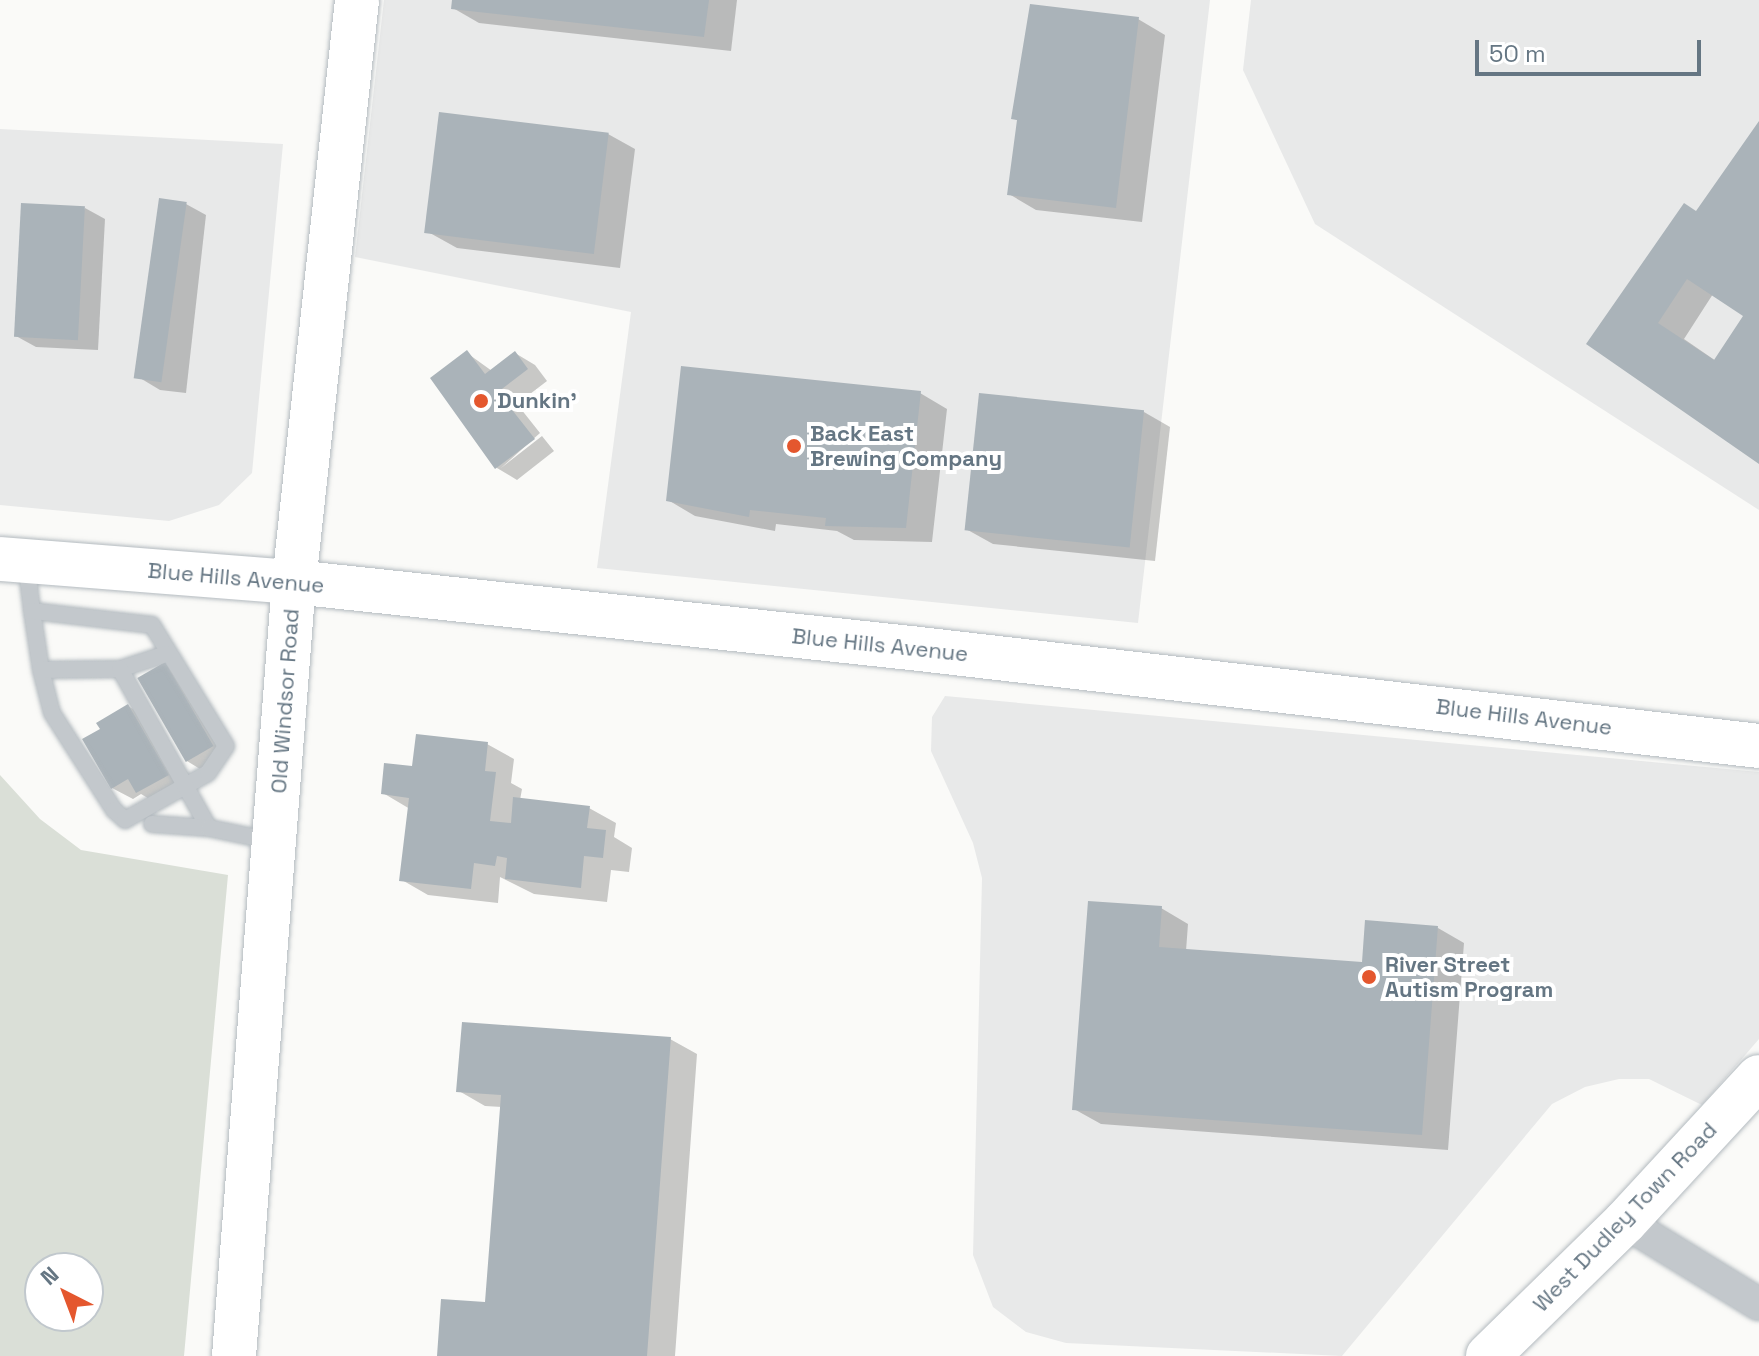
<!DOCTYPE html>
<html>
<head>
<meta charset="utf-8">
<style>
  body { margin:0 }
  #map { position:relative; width:1759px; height:1356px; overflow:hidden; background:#fafaf8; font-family:"Space Grotesk",sans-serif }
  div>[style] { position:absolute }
  .built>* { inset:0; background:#e8e9e9 }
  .green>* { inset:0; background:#dadfd7 }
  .shadow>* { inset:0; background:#0003 }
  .building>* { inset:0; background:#aab3b9; transform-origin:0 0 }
  .roads { filter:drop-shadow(0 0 2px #b3babf) drop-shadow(0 0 2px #b3babf) }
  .lane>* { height:16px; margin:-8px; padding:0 8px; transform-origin:8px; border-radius:8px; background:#c3c8cc }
  .street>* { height:32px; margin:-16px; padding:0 16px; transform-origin:16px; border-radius:16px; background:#c3c8cc }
  .secondary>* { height:44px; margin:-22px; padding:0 22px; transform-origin:22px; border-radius:22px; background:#fff }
  .dots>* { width:22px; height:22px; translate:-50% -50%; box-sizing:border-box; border:4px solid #fff; border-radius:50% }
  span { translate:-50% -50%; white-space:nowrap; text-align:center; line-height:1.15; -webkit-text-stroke:8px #fff; paint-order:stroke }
  .poi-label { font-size:22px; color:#657683; font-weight:700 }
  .left { translate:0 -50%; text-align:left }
  .street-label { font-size:22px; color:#657683 }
  .north { position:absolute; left:24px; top:1252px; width:80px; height:80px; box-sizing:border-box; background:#fff; border:2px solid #c1c8cd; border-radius:50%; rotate:318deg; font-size:22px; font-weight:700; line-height:32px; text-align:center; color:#657683 }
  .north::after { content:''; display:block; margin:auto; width:28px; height:36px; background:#e4572e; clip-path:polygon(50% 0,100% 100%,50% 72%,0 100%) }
  .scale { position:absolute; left:1475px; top:40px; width:226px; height:36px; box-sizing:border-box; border:4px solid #657683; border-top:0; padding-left:10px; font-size:24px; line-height:28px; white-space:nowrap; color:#657683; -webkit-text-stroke:6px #fff; paint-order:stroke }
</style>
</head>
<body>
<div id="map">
  <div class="built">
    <div style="clip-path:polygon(384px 0,1210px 0,1138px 623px,597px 568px,631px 312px,355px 257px)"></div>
    <div style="clip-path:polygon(1251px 0,1759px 0,1759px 510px,1315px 224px,1243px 70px)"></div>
    <div style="clip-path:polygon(0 129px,283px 144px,252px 473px,219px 505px,169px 521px,0 505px)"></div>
    <div style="clip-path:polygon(945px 696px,1759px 772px,1759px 1039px,1702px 1105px,1649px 1079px,1619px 1079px,1585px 1087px,1552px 1104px,1342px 1356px,1066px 1343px,1026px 1332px,993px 1307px,973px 1255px,982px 878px,973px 843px,931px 751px,932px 717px)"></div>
  </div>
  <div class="green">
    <div style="clip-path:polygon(evenodd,0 775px,40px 819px,81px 850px,228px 875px,184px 1356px,0 1356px,0 775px,40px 1268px,88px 1268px,88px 1316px,40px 1316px,40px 1268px)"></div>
  </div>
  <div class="shadow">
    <div style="clip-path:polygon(454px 0,737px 0,731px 51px,479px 23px,453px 8px)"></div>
    <div style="clip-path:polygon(1138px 19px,1165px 35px,1142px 222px,1036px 210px,1009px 194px,1019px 121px,1013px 118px)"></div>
    <div style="clip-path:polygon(evenodd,1759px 124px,1759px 461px,1588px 343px,1698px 213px,1759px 124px,1713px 294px,1745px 316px,1716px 361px,1684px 339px,1713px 294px)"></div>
    <div style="clip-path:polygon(608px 134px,635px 149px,620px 268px,457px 248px,430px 233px)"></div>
    <div style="clip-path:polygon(186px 204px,206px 215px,186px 393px,160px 390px,140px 378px)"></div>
    <div style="clip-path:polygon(85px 208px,105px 219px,98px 350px,36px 347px,16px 336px)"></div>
    <div style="clip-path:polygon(467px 353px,492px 371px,515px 353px,535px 365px,547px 381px,517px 404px,540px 433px,501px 468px,542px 436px,554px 451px,517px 480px,497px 468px,477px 443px)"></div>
    <div style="clip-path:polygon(920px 393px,947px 409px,932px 542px,854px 540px,837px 531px,776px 524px,775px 531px,695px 516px,668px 500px)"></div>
    <div style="clip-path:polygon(1144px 412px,1170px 427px,1155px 561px,993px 544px,966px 529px)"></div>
    <div style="clip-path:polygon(165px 664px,178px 672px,225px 754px,200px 769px,187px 761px)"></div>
    <div style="clip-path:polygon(128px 706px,148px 718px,188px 786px,158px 804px,141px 794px,133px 799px,112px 788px)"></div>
    <div style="clip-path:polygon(487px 744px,514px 759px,511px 783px,522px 789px,520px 800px,589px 808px,616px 823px,614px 837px,632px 848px,629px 872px,611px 870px,607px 902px,534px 894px,500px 877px,498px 903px,428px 895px,402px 880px,410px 809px,383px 793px,414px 768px)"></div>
    <div style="clip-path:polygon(1161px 908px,1188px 924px,1186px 951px,1364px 964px,1438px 928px,1464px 943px,1448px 1150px,1101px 1124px,1074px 1109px)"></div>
    <div style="clip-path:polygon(670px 1039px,697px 1054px,675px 1356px,439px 1356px,487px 1304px,502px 1107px,485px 1106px,459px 1091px)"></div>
  </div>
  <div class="building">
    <div style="clip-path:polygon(452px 0,709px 0,704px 37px,451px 9px)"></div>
    <div style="clip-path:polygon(1030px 4px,1139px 17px,1116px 208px,1007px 195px,1017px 120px,1011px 119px)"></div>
    <div style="left:439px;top:112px;width:171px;height:122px;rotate:7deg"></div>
    <div style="clip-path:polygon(evenodd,1759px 121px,1759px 464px,1586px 344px,1684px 203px,1696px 211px,1759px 121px,1687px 279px,1743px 316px,1714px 360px,1658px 323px,1687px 279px)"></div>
    <div style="left:159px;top:198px;width:28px;height:182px;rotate:8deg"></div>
    <div style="left:21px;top:203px;width:64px;height:134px;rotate:3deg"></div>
    <div style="clip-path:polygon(467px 350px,485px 374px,515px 351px,528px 369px,498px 392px,535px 439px,495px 469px,430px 378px)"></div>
    <div style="clip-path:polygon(681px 366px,921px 391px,906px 528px,825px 526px,826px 518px,750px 510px,749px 517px,666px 501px)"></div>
    <div style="left:979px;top:393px;width:166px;height:138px;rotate:6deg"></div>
    <div style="left:165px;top:662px;width:97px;height:32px;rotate:60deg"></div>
    <div style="clip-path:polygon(128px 704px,169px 775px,136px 793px,128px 779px,111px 789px,82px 739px,100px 729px,96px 723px)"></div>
    <div style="clip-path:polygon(416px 734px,488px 742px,485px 771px,496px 772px,490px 821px,511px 823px,513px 797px,590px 806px,587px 828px,606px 830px,603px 858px,584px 856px,581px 888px,505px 879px,507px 858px,497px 856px,495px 866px,474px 863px,471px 889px,399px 881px,409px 798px,381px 794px,384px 763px,412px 766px)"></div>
    <div style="clip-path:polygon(1088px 901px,1162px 906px,1159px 947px,1362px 962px,1365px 920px,1438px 926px,1422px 1135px,1072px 1110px)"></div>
    <div style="clip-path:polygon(462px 1022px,671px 1037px,647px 1356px,437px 1356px,441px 1299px,485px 1302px,501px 1095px,456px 1092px)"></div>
  </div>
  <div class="roads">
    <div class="lane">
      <div style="left:26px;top:562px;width:49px;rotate:83deg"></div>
      <div style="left:32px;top:611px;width:60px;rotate:81.3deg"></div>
      <div style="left:41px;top:670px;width:44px;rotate:75.7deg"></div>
      <div style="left:52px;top:713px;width:115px;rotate:57.4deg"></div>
      <div style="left:114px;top:810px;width:15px;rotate:42deg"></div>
      <div style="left:125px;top:820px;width:95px;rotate:-29.5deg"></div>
      <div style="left:208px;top:773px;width:32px;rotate:-56deg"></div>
      <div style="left:226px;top:746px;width:142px;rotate:-121.4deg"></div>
      <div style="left:152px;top:625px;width:121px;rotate:-173.3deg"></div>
      <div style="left:120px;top:669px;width:48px;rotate:-18.1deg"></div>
      <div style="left:41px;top:670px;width:79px;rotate:-0.7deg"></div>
      <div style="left:120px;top:669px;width:182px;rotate:60.8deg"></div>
      <div style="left:152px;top:824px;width:57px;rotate:4deg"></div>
      <div style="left:209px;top:828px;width:64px;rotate:11.7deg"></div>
    </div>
    <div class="street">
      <div style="left:1625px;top:1222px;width:157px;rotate:31.5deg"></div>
    </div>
    <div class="secondary">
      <div style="left:0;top:559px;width:295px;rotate:4.5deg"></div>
      <div style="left:294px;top:582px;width:621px;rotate:6.11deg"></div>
      <div style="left:911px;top:648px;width:854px;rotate:6.59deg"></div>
      <div style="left:234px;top:1356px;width:776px;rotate:-85.57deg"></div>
      <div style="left:294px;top:582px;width:585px;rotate:-83.82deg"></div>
      <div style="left:1488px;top:1356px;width:192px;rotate:-44.4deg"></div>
      <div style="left:1625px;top:1222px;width:197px;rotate:-47.3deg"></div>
    </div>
  </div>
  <div class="dots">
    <div style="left:481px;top:401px;background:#e4572e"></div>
    <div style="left:794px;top:446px;background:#e4572e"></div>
    <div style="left:1369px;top:977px;background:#e4572e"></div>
  </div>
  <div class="poi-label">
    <span class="left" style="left:497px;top:401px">Dunkin'</span>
    <span class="left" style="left:810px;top:446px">Back East<br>Brewing Company</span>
    <span class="left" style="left:1385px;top:977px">River Street<br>Autism Program</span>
  </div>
  <div class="street-label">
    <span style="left:236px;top:578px;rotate:5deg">Blue Hills Avenue</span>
    <span style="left:880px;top:645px;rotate:6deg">Blue Hills Avenue</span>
    <span style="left:285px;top:701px;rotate:-86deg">Old Windsor Road</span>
    <span style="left:1524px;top:717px;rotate:7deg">Blue Hills Avenue</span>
    <span style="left:1625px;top:1217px;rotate:-46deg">West Dudley Town Road</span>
  </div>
  <div class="north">N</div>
  <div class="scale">50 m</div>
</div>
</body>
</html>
